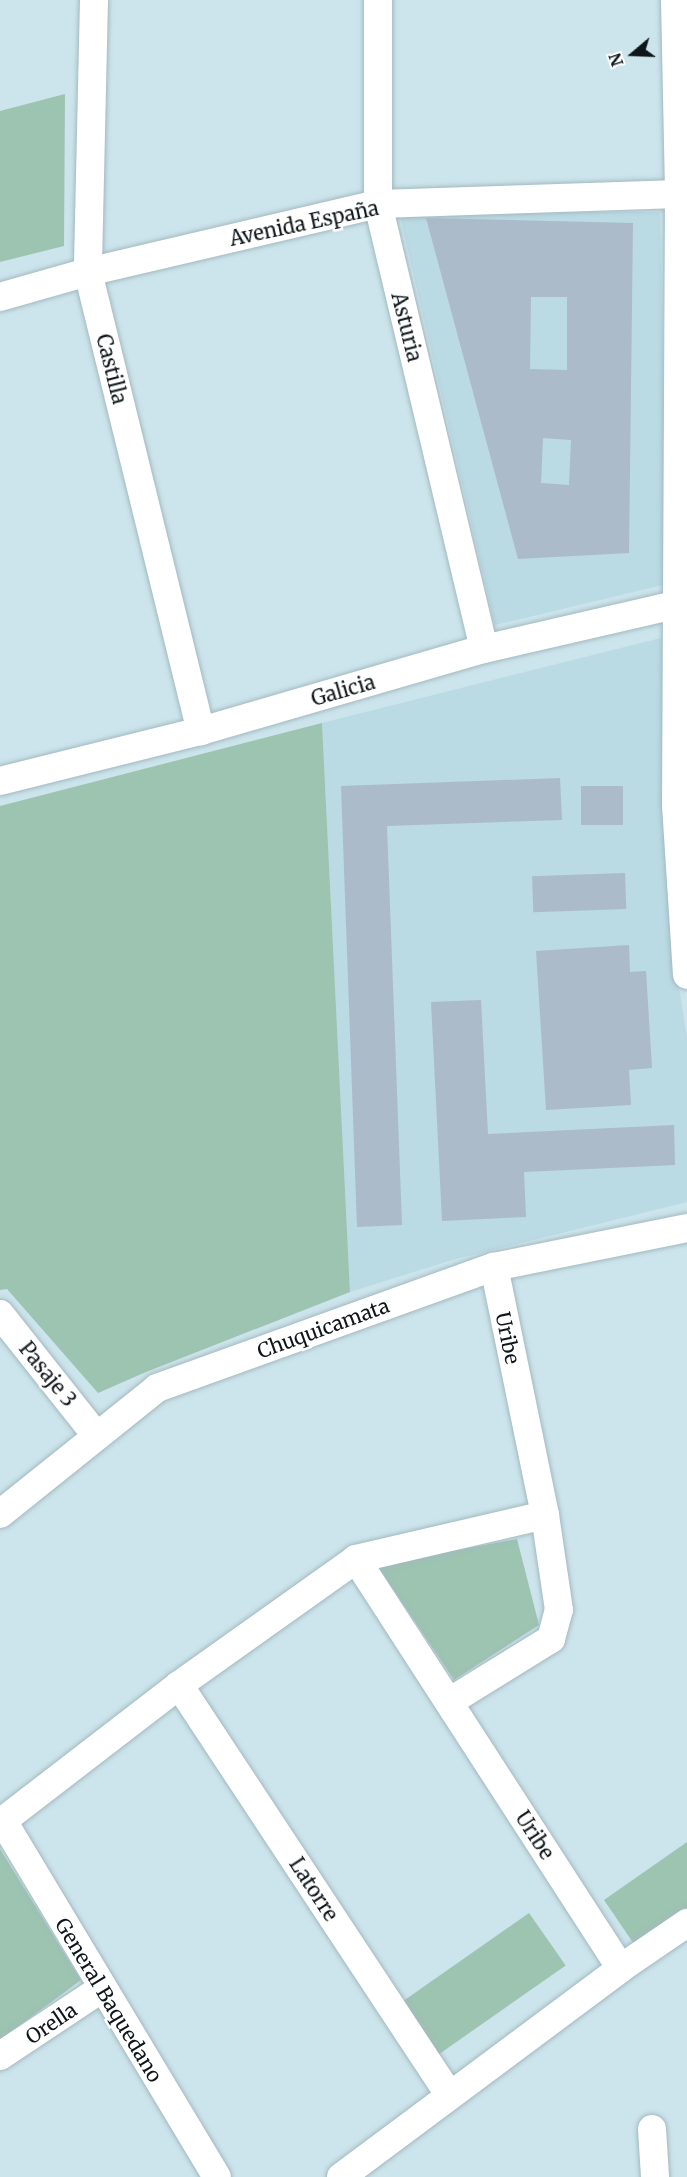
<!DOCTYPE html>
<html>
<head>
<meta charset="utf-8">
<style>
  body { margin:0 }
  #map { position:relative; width:687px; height:2177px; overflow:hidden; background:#cce4eb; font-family:Merriweather,serif }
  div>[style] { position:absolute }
  .built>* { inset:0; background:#badae4 }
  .green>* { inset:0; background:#9dc3b1; transform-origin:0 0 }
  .building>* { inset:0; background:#abbbc9; transform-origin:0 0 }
  .roads { filter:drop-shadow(0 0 2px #a3b9c0) drop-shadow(0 0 2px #a3b9c0) }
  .minor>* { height:28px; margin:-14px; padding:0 14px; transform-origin:14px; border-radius:14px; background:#fff }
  span { translate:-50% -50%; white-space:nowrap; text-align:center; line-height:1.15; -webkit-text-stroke:5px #fff; paint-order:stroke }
  .street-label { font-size:20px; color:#0e1619 }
  .north { position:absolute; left:603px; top:24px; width:60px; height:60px; -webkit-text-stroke:4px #fff; paint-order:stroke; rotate:251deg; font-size:16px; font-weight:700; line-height:24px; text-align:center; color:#0e1619 }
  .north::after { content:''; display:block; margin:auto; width:21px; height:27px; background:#0e1619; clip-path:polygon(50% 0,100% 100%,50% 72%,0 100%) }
</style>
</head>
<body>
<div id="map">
  <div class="built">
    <div style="clip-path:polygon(399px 212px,660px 212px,667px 584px,495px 625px)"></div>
    <div style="clip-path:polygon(665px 637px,673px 948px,687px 1038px,687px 1202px,452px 1260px,350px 1292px,322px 723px)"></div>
  </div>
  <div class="green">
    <div style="clip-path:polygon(65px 94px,64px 246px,0 262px,0 111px)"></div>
    <div style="clip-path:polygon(322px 723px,350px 1292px,146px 1372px,98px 1393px,7px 1289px,0 1290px,0 806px)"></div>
    <div style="clip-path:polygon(517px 1539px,539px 1625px,454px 1680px,377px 1565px)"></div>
    <div style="clip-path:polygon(687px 1842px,687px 1912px,636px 1947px,604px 1900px)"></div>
    <div style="clip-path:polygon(0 1849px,81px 1980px,0 2040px)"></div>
    <div style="left:529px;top:1913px;width:64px;height:160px;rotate:55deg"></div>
  </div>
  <div class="building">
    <div style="clip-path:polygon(evenodd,426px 218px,633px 223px,629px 553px,518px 559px,426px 218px,531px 297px,567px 297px,567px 370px,530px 369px,531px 297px,426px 218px,543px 438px,571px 440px,569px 485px,541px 483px,543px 438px)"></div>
    <div style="clip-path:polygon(560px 778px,562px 820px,387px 826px,402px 1225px,357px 1227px,341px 786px)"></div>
    <div style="left:581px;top:786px;width:42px;height:39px"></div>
    <div style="left:625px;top:873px;width:36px;height:93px;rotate:88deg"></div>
    <div style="clip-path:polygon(629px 945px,630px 972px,646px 971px,652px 1068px,629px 1070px,631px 1105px,546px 1110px,536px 951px)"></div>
    <div style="clip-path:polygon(481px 1000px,488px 1134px,674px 1125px,675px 1165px,524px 1172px,526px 1217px,442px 1221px,431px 1002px)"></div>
  </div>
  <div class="roads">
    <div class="minor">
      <div style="left:94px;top:0;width:272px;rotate:91.3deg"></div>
      <div style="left:88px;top:272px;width:473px;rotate:76.2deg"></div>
      <div style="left:378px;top:0;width:204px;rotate:90deg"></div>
      <div style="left:378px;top:204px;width:457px;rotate:76.6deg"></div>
      <div style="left:675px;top:0;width:194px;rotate:88.8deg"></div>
      <div style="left:679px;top:194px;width:611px;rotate:90.28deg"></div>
      <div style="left:676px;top:805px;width:170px;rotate:86.3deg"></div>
      <div style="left:0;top:297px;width:91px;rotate:-15.9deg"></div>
      <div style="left:88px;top:272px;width:298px;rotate:-13.2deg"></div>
      <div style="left:378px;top:204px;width:309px;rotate:-1.9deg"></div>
      <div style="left:0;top:781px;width:207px;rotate:-14deg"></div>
      <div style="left:201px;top:731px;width:295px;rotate:-16.2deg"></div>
      <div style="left:484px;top:649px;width:208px;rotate:-13deg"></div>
      <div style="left:0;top:1314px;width:154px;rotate:51.6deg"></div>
      <div style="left:0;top:1514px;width:201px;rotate:-38.7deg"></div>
      <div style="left:157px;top:1388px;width:358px;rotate:-19.8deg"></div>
      <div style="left:494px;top:1267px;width:197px;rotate:-11.4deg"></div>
      <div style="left:356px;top:1559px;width:487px;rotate:57.1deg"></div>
      <div style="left:179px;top:1685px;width:490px;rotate:56.6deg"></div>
      <div style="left:449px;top:1702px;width:120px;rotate:-31.7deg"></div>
      <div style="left:551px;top:1639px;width:30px;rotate:-75deg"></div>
      <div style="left:559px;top:1610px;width:96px;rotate:-98.4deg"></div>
      <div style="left:545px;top:1515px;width:253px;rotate:-101.6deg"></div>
      <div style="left:3px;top:1821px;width:415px;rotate:59deg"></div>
      <div style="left:0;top:1823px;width:226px;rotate:-37.6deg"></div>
      <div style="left:179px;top:1685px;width:217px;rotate:-35.4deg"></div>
      <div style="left:356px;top:1559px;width:194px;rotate:-13.1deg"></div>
      <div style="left:0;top:2056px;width:121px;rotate:-33.6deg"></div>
      <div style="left:652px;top:2129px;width:48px;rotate:86.4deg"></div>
      <div style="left:341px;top:2177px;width:349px;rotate:-36.7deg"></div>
      <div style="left:621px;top:1968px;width:80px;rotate:-34.3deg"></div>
    </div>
  </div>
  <div class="street-label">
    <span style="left:304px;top:223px;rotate:-12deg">Avenida España</span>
    <span style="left:407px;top:327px;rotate:76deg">Asturia</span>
    <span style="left:112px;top:369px;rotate:76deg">Castilla</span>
    <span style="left:343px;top:690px;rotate:-16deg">Galicia</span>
    <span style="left:323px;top:1328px;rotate:-20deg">Chuquicamata</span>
    <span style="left:508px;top:1338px;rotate:78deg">Uribe</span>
    <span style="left:48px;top:1374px;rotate:51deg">Pasaje 3</span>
    <span style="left:535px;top:1835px;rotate:57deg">Uribe</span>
    <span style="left:314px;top:1889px;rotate:57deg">Latorre</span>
    <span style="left:109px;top:2000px;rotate:59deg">General Baquedano</span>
    <span style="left:51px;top:2023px;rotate:-34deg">Orella</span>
  </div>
  <div class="north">N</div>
</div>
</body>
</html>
